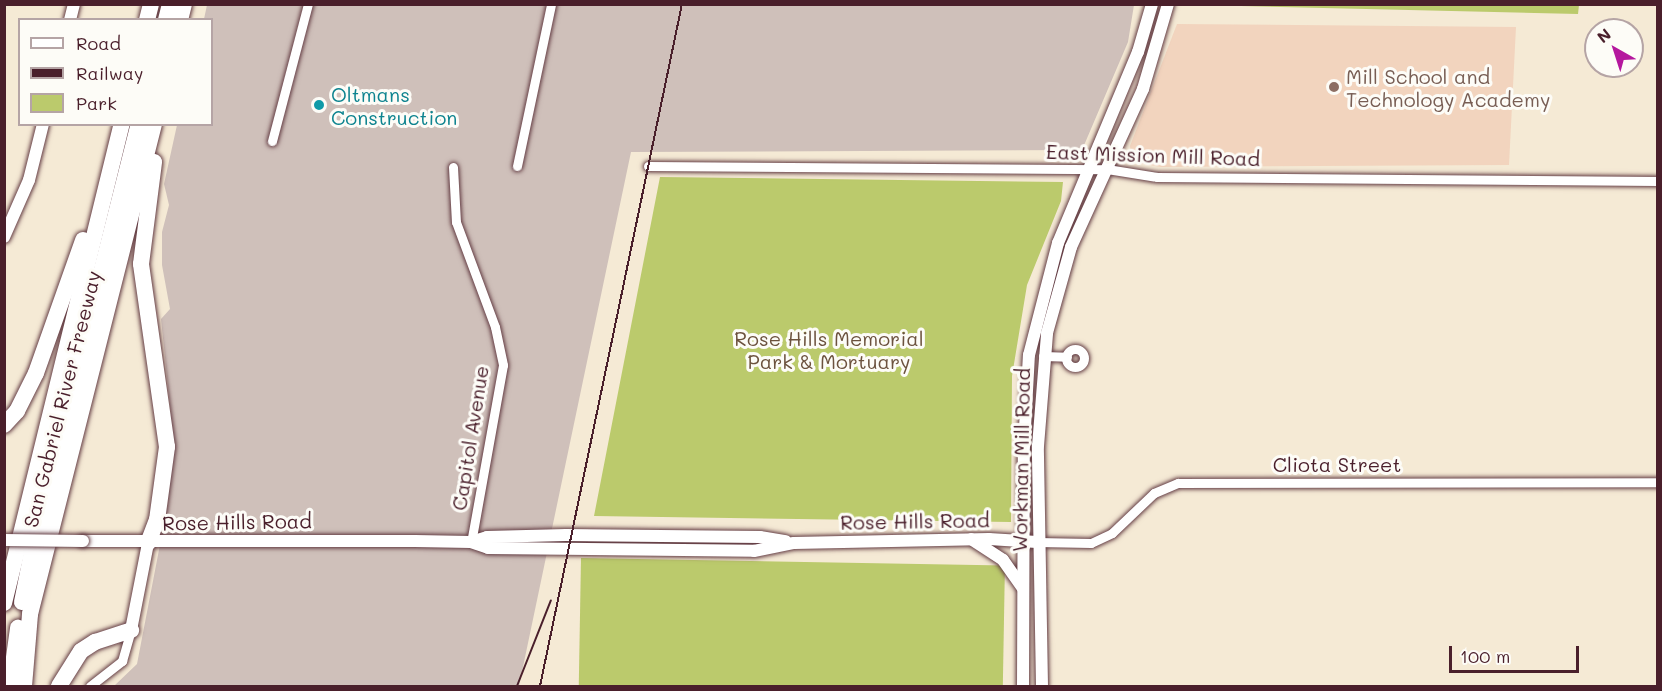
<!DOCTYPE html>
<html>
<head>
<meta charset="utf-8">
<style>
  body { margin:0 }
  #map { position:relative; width:1662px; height:691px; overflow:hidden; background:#f5ead5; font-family:Mali,sans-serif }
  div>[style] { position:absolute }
  .built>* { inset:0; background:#f2d4be }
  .industrial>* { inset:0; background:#cfc0ba }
  .green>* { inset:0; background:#bbca6c; transform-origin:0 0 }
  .roads { filter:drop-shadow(0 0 2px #643d44) drop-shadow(0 0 2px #643d44) }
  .street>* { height:9px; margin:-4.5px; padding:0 4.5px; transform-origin:4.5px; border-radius:4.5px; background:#fff }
  .street>.ring { margin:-4.5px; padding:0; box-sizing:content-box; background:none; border:9px solid #fff; border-radius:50% }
  .secondary>* { height:12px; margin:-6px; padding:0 6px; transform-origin:6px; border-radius:6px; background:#fff }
  .highway>* { height:16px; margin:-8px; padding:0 8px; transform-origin:8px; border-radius:8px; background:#fff }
  .rail>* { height:2px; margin:-1px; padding:0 1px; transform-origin:1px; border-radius:1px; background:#4a1f2b }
  .bridges { filter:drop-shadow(0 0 2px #643d44) drop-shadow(0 0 2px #643d44) }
  .secondary-bridge>* { height:12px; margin:-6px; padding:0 6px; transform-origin:6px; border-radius:6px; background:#fff }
  .dots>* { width:16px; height:16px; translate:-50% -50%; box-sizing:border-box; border:3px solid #fdfcf7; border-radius:50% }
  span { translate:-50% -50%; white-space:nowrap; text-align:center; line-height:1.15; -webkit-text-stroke:6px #fdfcf7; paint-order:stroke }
  .education-label { font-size:20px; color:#785e54 }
  .left { translate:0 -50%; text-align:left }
  .culture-label { font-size:20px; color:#0d838f }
  .street-label { font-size:20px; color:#4a1f2b }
  .park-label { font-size:20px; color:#6c523e }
  .frame { position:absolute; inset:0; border:6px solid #4a1f2b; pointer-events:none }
  .legend { position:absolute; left:18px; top:18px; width:195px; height:108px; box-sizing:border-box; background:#fdfcf7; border:2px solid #b5a4a5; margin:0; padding:8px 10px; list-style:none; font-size:18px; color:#4a1f2b }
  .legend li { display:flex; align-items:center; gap:12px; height:30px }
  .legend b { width:30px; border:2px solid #b5a4a5 }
  .north { position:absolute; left:1584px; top:18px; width:60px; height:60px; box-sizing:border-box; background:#fdfcf7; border:2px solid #b5a4a5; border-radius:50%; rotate:321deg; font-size:16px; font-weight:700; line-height:24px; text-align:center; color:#4a1f2b }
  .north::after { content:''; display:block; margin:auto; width:21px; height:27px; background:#b5179e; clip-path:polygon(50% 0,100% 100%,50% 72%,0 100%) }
  .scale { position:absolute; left:1449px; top:646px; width:130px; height:27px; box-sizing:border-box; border:3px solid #4a1f2b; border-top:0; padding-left:8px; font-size:18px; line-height:21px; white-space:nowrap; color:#4a1f2b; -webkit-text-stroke:4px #fdfcf7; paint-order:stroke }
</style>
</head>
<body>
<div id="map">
  <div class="built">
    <div style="clip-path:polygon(1177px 24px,1516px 27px,1509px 165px,1161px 167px,1132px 162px,1130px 146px)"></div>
  </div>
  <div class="industrial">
    <div style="clip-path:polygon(207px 5px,1134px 5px,1128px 42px,1082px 150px,631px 152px,519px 686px,114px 686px,137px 664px,168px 503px,171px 415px,161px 319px,170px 309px,162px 265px,162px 232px,169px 205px,164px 184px,177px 125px,212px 124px,212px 20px,204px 19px)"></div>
  </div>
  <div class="green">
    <div style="clip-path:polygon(1198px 5px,1579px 5px,1578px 14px)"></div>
    <div style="clip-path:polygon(660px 177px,1063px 182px,1061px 201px,1027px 285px,1012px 376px,1011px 522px,594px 516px)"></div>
    <div style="left:581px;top:558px;width:424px;height:130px;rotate:1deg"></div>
  </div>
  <div class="roads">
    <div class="street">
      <div style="left:272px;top:141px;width:142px;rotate:-75.3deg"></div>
      <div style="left:517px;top:166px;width:166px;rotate:-78.1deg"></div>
      <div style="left:648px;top:166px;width:459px;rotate:0.4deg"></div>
      <div style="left:1107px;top:169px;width:51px;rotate:9.1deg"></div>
      <div style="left:1157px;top:177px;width:501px;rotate:0.46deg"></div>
      <div style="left:453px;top:167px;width:55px;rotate:86.9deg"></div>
      <div style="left:456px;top:222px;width:112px;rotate:69.6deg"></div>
      <div style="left:495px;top:327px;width:39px;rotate:78deg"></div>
      <div style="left:503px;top:365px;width:180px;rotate:100.2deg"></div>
      <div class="ring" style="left:1066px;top:349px;width:9px;height:9px"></div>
      <div style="left:1043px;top:356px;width:24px;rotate:2deg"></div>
      <div style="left:1037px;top:542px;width:54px;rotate:1.1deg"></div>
      <div style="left:1091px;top:543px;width:23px;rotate:-25deg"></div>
      <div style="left:1112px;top:533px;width:58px;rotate:-43.6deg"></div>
      <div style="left:1154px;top:493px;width:26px;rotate:-23deg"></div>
      <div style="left:1178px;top:483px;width:480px;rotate:-0.1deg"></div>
      <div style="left:90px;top:686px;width:41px;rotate:-38deg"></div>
      <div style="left:122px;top:661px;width:32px;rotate:-74deg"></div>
    </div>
    <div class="secondary">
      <div style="left:70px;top:20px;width:16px;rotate:-76deg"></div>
      <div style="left:4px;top:237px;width:62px;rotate:-66.3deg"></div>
      <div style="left:29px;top:180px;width:58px;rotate:-76deg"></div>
      <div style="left:971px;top:539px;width:38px;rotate:33deg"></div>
      <div style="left:1003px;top:560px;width:35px;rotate:55deg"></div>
      <div style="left:83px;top:541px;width:332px"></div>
      <div style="left:415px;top:541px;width:56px;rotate:1deg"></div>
      <div style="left:471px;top:542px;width:18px;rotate:19deg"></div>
      <div style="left:488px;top:548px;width:266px;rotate:0.6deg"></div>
      <div style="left:754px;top:551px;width:41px;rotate:-11.3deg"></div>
      <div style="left:794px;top:543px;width:195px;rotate:-1.2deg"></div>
      <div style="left:989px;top:539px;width:48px;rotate:3.6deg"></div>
      <div style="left:471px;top:542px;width:17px;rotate:-17deg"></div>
      <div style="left:487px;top:537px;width:79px;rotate:-1.5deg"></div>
      <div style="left:566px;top:535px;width:194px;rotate:0.6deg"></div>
      <div style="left:760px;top:537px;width:26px;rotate:9deg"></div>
      <div style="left:131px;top:630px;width:89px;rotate:-78.9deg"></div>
      <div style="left:1023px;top:686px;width:240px;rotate:-89.8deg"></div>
      <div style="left:1024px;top:446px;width:91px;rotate:-86.9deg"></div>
      <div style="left:1029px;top:355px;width:116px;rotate:-75.5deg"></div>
      <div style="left:1058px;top:243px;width:207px;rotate:-67.3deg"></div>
      <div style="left:1138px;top:52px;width:50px;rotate:-73.7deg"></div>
      <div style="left:1042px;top:686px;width:240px;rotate:-91deg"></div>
      <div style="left:1038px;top:446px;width:113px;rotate:-85.4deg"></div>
      <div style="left:1047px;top:333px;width:89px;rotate:-74.4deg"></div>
      <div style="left:1071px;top:247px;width:174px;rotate:-65.5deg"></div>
      <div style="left:1143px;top:89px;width:89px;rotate:-73.6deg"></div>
    </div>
    <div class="highway">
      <div style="left:147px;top:20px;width:16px;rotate:-76deg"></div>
      <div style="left:166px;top:20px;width:16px;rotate:-76deg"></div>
      <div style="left:180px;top:20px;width:16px;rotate:-76deg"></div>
      <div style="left:4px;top:425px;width:19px;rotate:-47deg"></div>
      <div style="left:17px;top:411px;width:42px;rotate:-63.4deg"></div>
      <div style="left:36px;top:373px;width:141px;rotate:-70.5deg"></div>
      <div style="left:148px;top:543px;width:25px;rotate:-69deg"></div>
      <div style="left:157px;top:520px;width:74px;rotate:-82.2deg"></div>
      <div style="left:167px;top:447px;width:185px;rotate:-98.1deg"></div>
      <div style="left:141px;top:264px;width:103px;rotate:-82.7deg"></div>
      <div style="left:22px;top:602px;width:86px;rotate:-78.6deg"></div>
      <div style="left:39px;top:518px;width:406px;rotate:-75.8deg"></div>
      <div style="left:4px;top:603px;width:493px;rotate:-76.2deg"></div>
      <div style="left:10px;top:686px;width:59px;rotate:-82.1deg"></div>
      <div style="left:24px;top:686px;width:72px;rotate:-85.2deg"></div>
      <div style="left:30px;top:614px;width:505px;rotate:-75.8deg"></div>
      <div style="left:59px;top:686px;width:41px;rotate:-57.8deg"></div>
      <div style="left:81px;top:651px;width:17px;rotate:-33deg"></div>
      <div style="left:95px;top:642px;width:38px;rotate:-18deg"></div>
    </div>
  </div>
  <div class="rail">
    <div style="left:517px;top:686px;width:92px;rotate:-68.4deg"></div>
    <div style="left:540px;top:686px;width:697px;rotate:-78.24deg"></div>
  </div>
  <div class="bridges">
    <div class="secondary-bridge">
      <div style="left:4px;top:540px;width:79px;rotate:0.7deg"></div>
    </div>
  </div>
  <div class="dots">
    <div style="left:1334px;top:87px;background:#8d6e63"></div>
    <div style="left:319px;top:105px;background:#0f9aa8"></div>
  </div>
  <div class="education-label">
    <span class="left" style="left:1346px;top:88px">Mill School and<br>Technology Academy</span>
  </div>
  <div class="culture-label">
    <span class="left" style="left:331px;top:106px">Oltmans<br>Construction</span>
  </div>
  <div class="street-label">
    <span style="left:1153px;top:155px;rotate:2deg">East Mission Mill Road</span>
    <span style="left:62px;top:399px;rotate:-76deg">San Gabriel River Freeway</span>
    <span style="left:470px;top:438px;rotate:-81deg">Capitol Avenue</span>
    <span style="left:1021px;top:460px;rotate:-89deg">Workman Mill Road</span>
    <span style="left:1337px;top:464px">Cliota Street</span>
    <span style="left:915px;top:521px;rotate:-1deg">Rose Hills Road</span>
    <span style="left:237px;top:522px;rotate:-1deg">Rose Hills Road</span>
  </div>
  <div class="park-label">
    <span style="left:829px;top:350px">Rose Hills Memorial<br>Park &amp; Mortuary</span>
  </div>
  <div class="frame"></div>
  <ul class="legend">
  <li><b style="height:8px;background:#fff"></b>Road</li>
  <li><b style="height:8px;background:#4a1f2b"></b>Railway</li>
  <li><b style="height:16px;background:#bbca6c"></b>Park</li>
  </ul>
  <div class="north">N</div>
  <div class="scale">100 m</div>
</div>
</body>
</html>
